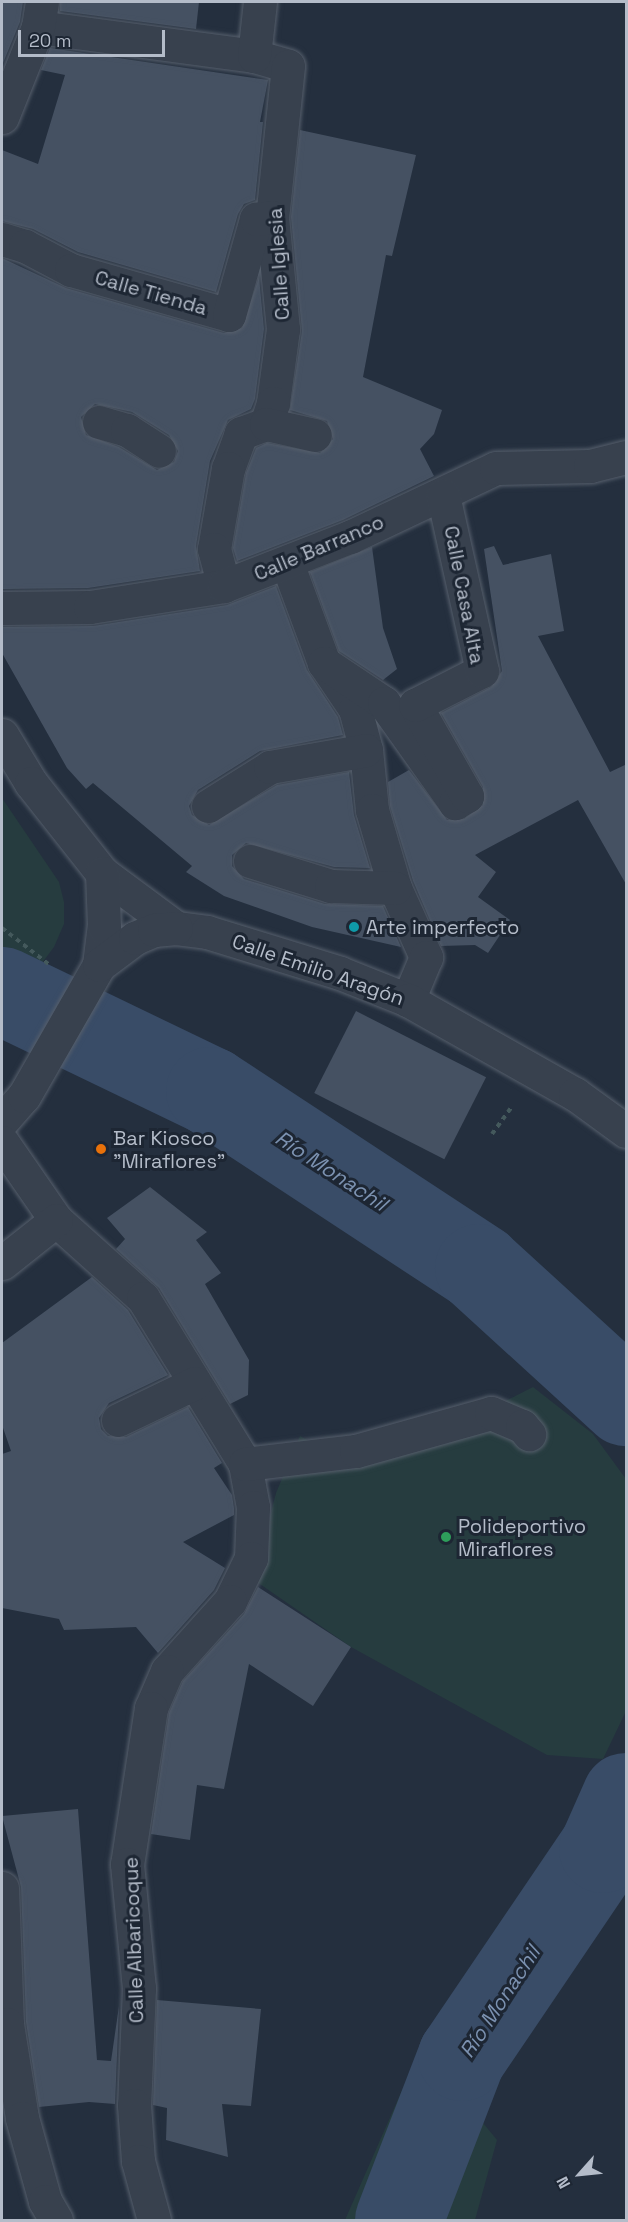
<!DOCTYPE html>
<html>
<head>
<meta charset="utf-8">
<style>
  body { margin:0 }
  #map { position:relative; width:628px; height:2222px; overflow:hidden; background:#242f3e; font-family:"Space Grotesk",sans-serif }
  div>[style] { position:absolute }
  .green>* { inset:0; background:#263c3f }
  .river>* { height:88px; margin:-44px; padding:0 44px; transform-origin:44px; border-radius:44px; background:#394c67 }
  .building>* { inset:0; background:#455162; transform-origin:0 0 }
  .path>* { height:4px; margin-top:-2px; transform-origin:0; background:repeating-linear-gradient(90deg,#44595c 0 4.5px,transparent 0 9px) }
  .roads { filter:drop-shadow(0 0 2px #565f6c) drop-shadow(0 0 2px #565f6c) }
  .minor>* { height:33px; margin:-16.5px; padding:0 16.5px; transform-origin:16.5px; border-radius:16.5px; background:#38414e }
  .dots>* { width:16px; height:16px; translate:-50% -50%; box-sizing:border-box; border:3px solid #1d2633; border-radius:50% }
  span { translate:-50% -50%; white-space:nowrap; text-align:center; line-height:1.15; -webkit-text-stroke:6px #1d2633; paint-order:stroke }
  .street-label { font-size:20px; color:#b4bcc9 }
  .poi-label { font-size:20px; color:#b4bcc9 }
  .left { translate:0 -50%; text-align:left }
  .water-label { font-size:21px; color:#7c92b1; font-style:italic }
  .frame { position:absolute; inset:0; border:3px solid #b4bcc9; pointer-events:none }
  .north { position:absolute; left:550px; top:2144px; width:60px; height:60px; -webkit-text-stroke:4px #1d2633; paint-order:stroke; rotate:243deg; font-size:16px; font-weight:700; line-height:24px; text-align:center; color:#b4bcc9 }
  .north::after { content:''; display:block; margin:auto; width:21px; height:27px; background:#b4bcc9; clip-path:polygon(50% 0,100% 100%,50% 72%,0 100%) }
  .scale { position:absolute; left:18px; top:30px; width:147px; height:27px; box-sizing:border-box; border:3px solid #b4bcc9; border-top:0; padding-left:8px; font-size:18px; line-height:21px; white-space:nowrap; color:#b4bcc9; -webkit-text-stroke:4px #1d2633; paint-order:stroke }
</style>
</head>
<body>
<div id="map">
  <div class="green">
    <div style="clip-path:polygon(2px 798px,59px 882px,64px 902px,64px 924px,54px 947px,36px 971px,2px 947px)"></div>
    <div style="clip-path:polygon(533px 1387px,593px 1434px,626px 1479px,626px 1711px,603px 1759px,547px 1755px,351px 1647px,254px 1580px,276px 1493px,300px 1436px,313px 1443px,494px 1407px)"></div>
    <div style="clip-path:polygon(421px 2047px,497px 2140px,475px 2220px,345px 2220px)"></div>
  </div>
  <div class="river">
    <div style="left:2px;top:991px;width:231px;rotate:25.7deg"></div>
    <div style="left:210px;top:1091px;width:322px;rotate:33.3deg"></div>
    <div style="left:479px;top:1268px;width:199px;rotate:42.4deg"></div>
    <div style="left:399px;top:2220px;width:175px;rotate:-68.9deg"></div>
    <div style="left:462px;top:2057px;width:251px;rotate:-55.9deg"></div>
    <div style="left:603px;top:1849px;width:57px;rotate:-66.1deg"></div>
  </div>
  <div class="building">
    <div style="clip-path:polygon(2px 2px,23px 2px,20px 22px,3px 63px)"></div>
    <div style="clip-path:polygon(60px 2px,199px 2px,196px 29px,60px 11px)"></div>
    <div style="clip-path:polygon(50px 48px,268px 80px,260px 122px,263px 122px,255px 200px,244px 204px,238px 214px,216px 292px,78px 252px,33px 229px,2px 221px,2px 150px,38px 164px,65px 75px,41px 70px)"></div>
    <div style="clip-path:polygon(300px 130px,416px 155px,392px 256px,386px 255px,363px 377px,442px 410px,434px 434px,420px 449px,434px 476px,343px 520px,237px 561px,233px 548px,246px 473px,256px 448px,267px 443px,320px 453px,333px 439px,327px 421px,290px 410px,302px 331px,291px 217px)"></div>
    <div style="clip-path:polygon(evenodd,2px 258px,66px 288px,224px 333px,242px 328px,259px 277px,264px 329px,255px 399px,251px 409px,228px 420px,210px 461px,196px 546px,200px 571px,88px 588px,2px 589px,2px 258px,95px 404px,132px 412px,169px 435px,178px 451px,174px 462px,157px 470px,119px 447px,86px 435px,81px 417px,95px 404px)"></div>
    <div style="clip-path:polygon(494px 546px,503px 565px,551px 554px,564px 631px,538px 636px,610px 772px,627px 764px,627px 886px,578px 800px,475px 855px,496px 872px,478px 897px,510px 920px,488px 953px,475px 945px,441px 946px,413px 881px,390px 806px,388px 782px,409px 770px,447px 820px,464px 819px,483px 805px,483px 787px,441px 713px,491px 687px,502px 671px,484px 549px)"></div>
    <div style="clip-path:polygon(372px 547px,383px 628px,397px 669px,383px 680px,339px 651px,310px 572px)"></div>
    <div style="clip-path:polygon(276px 586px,307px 670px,338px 717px,343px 735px,260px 751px,198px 790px,189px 806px,192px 815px,209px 825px,277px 785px,349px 772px,354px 815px,370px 868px,334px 867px,246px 843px,232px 855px,232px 866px,244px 879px,325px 904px,383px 906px,401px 947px,312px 927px,224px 896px,186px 872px,192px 866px,93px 783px,86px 789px,67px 768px,2px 653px,2px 627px,93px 626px,227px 605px)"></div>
    <div style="left:356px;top:1011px;width:146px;height:92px;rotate:27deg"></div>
    <div style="clip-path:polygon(150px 1187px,207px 1232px,196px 1240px,221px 1273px,205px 1284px,249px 1360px,248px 1395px,230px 1404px,159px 1288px,116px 1249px,125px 1239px,107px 1218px)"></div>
    <div style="clip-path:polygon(92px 1277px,128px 1310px,168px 1375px,109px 1403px,99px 1418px,101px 1429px,108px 1436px,126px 1437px,188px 1407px,222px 1463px,214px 1468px,232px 1495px,234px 1508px,234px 1515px,183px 1542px,225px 1568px,214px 1590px,158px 1653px,136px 1627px,64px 1630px,59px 1619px,2px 1608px,2px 1454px,11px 1451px,2px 1425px,2px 1343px)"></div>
    <div style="clip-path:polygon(258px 1587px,351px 1647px,313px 1706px,249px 1664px,224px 1789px,197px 1785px,190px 1840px,151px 1834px,169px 1713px,183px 1681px,244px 1614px)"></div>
    <div style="clip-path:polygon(78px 1809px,97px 2060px,111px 2061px,119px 2006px,115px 2104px,89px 2102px,39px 2107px,26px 2022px,21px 1887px,2px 1816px)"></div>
    <div style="clip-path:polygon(157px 2000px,261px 2009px,251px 2106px,222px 2104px,228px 2157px,166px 2140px,167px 2108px,153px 2105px)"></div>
  </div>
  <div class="path">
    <div style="left:2px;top:928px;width:62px;rotate:37.8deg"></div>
    <div style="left:492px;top:1134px;width:34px;rotate:-54deg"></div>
  </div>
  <div class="roads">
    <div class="minor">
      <div style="left:38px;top:27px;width:218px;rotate:7.6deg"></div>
      <div style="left:254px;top:56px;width:35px;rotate:16deg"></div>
      <div style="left:288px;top:66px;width:152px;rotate:96deg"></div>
      <div style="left:272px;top:217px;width:113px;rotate:84.4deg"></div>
      <div style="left:283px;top:329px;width:75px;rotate:97.7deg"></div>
      <div style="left:273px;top:403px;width:22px;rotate:108deg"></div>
      <div style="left:266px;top:424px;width:27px;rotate:160deg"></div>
      <div style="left:241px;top:433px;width:37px;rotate:110deg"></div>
      <div style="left:228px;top:468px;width:82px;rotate:99.8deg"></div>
      <div style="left:214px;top:549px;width:38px;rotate:75deg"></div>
      <div style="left:254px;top:56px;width:54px;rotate:-83.7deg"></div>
      <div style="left:2px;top:117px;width:97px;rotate:-68.2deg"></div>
      <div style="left:38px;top:27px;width:25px;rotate:-81deg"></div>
      <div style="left:2px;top:239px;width:24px;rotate:17deg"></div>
      <div style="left:25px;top:246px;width:52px;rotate:27.6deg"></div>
      <div style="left:71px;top:270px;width:164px;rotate:15.9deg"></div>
      <div style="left:229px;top:315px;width:100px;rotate:-74.3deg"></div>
      <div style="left:256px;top:219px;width:16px;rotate:-7deg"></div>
      <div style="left:99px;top:422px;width:29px;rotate:16deg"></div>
      <div style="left:127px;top:430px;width:38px;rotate:33deg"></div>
      <div style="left:266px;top:424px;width:50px;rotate:12.7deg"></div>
      <div style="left:287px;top:563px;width:107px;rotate:69.7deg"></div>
      <div style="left:324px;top:663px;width:55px;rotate:56deg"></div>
      <div style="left:355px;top:709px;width:42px;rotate:75deg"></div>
      <div style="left:366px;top:750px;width:60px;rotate:84.3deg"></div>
      <div style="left:372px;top:810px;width:81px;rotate:73.6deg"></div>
      <div style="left:395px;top:888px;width:76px;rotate:65.8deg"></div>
      <div style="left:426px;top:957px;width:47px;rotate:112.7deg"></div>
      <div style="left:2px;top:608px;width:88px;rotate:-0.7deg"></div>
      <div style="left:90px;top:607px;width:136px;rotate:-8.9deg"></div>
      <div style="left:224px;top:586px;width:135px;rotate:-21.3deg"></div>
      <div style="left:350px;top:537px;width:161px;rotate:-25.3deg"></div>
      <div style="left:496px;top:468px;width:94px;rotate:-1.2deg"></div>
      <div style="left:590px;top:466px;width:37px;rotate:-14deg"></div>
      <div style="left:324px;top:663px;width:72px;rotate:33.7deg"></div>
      <div style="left:384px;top:703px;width:123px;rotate:54.6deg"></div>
      <div style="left:455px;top:803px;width:14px;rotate:-30deg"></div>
      <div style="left:467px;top:796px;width:105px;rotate:-119.7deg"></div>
      <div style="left:415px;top:705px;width:75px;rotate:-26.9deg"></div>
      <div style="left:482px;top:671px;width:180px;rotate:-102.5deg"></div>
      <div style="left:2px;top:735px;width:56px;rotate:58.9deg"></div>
      <div style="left:31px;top:783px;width:115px;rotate:51.7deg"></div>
      <div style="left:102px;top:873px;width:92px;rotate:36.6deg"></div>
      <div style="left:176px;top:928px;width:31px;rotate:7deg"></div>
      <div style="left:207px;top:932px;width:139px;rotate:17.1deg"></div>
      <div style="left:340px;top:973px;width:73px;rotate:21.7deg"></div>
      <div style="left:408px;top:1000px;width:192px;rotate:29.4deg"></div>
      <div style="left:575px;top:1094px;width:63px;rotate:36deg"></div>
      <div style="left:208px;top:806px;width:73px;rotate:-32.2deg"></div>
      <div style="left:270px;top:767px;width:97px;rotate:-10deg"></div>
      <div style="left:250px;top:861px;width:85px;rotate:17.2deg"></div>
      <div style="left:331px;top:886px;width:64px;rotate:1.8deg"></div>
      <div style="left:99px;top:965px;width:38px;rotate:-83deg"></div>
      <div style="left:104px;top:927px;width:54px;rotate:-92.1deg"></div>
      <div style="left:2px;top:1121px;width:33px;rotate:-49deg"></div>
      <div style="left:24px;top:1096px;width:151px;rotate:-60.2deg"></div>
      <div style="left:99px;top:965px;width:45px;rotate:-36.9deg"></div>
      <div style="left:135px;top:938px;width:21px;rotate:-23deg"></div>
      <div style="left:154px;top:930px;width:22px;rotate:-5deg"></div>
      <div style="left:2px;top:1142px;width:95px;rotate:55.3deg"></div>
      <div style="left:56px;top:1220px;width:117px;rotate:41.9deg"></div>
      <div style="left:143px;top:1298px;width:195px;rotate:58.4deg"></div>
      <div style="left:245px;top:1464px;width:44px;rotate:79.5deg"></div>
      <div style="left:253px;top:1507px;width:51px;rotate:92.2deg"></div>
      <div style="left:251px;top:1558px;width:48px;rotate:116deg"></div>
      <div style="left:230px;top:1601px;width:94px;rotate:132deg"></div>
      <div style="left:167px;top:1671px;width:40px;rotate:113.4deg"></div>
      <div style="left:151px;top:1708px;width:158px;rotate:98.7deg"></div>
      <div style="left:127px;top:1864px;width:125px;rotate:84.5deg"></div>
      <div style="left:139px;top:1988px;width:117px;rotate:92.4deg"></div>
      <div style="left:134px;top:2105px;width:56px;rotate:85.9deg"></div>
      <div style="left:138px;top:2161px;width:61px;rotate:74.8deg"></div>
      <div style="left:2px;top:1263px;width:69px;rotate:-38.5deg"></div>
      <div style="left:118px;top:1420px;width:85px;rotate:-25.7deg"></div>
      <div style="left:245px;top:1464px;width:112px;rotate:-6.7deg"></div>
      <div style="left:356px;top:1451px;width:140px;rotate:-15.7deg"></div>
      <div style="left:491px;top:1413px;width:34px;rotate:23deg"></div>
      <div style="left:522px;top:1426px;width:11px;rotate:49deg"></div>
      <div style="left:2px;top:1888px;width:136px;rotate:87.9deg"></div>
      <div style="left:7px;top:2024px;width:95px;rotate:80.9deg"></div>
      <div style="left:22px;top:2118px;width:86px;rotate:74.5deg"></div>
      <div style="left:45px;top:2201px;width:22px;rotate:60deg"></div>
    </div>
  </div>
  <div class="dots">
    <div style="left:354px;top:927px;background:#0f9aa8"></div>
    <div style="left:101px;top:1149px;background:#e8710a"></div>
    <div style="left:446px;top:1537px;background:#2e9e5b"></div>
  </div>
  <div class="street-label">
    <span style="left:279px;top:264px;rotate:-94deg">Calle Iglesia</span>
    <span style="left:151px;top:293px;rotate:16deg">Calle Tienda</span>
    <span style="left:319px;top:548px;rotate:-23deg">Calle Barranco</span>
    <span style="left:464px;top:595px;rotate:79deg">Calle Casa Alta</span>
    <span style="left:318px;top:970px;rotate:19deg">Calle Emilio Aragón</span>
    <span style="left:134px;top:1940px;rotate:-92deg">Calle Albaricoque</span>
  </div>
  <div class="poi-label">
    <span class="left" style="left:366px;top:927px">Arte imperfecto</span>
    <span class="left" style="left:113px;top:1150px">Bar Kiosco<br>"Miraflores"</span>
    <span class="left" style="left:458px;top:1538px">Polideportivo<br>Miraflores</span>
  </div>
  <div class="water-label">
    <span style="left:331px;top:1171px;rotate:33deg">Río Monachil</span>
    <span style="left:500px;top:2002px;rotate:-57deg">Río Monachil</span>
  </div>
  <div class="frame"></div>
  <div class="north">N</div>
  <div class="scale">20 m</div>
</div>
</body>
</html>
